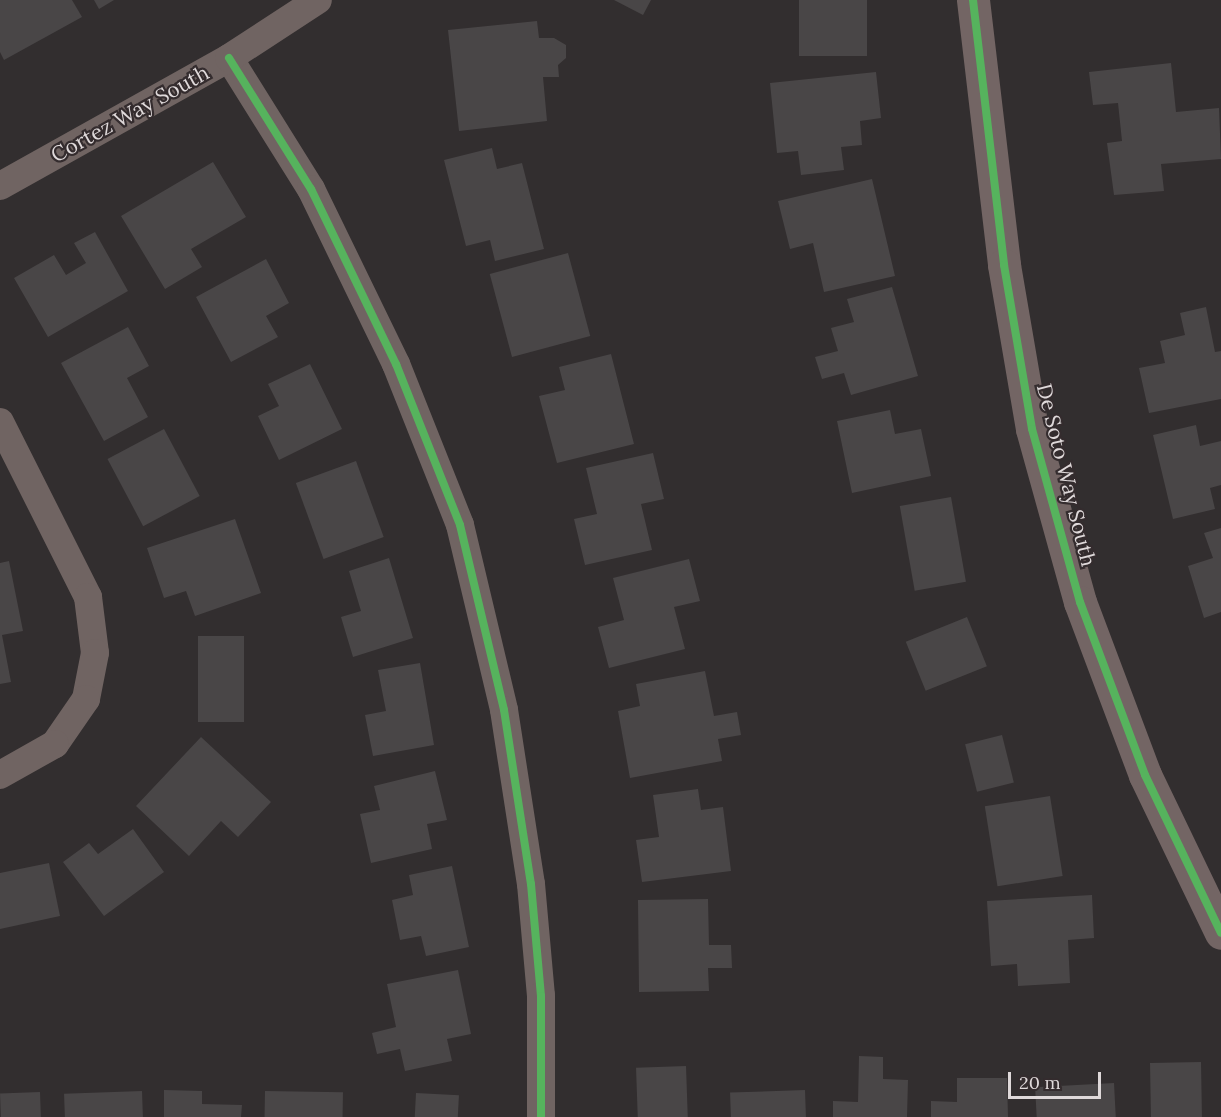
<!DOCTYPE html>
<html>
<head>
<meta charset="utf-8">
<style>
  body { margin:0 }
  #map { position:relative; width:1221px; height:1117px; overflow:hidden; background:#322e2f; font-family:Lora,serif }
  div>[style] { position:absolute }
  .building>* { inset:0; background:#494647; transform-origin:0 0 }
  .street>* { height:28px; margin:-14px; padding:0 14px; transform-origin:14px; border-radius:14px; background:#706462 }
  .secondary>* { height:33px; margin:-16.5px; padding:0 16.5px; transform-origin:16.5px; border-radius:16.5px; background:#736564 }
  .cycleway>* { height:8px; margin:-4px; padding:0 4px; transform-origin:4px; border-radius:4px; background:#56b35d }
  span { translate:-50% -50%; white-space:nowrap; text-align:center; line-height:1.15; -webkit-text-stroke:4.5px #342c2e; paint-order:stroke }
  .street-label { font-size:21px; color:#dfd9da }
  .scale { position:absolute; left:1008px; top:1072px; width:93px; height:27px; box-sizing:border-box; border:3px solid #dfd9da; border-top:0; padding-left:8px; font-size:18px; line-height:21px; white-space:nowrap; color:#dfd9da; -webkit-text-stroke:4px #342c2e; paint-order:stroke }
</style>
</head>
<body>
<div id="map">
  <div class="building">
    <div style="clip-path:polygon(0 0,72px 0,82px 17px,4px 60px,0 52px)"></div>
    <div style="clip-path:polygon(94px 0,114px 0,99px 9px)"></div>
    <div style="clip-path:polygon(614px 0,651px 0,643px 15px)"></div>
    <div style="left:799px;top:0;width:68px;height:56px"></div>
    <div style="clip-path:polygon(537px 21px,539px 38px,554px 38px,566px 45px,566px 58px,558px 65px,559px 77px,543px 77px,547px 121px,459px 131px,448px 30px)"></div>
    <div style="clip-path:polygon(1171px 63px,1176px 112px,1219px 108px,1221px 159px,1161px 164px,1164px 191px,1114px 195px,1107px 143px,1122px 141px,1118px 103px,1093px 105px,1089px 72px)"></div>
    <div style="clip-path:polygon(876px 72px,881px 118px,860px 121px,862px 145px,841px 147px,844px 170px,801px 175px,798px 151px,777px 153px,770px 83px)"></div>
    <div style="clip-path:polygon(492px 148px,497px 169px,522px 163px,544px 249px,495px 261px,490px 240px,466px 246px,444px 160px)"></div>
    <div style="clip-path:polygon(213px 162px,246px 217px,191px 249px,202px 267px,165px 289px,121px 216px)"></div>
    <div style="clip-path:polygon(872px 179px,895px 276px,824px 292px,813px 243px,790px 249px,778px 201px)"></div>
    <div style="clip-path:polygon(95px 232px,128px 291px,48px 337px,14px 278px,54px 255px,66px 275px,86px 263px,74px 243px)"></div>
    <div style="left:568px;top:253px;width:86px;height:81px;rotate:75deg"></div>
    <div style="clip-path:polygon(266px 259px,289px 303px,266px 316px,278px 337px,231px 362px,196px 297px)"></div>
    <div style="clip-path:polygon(892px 287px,918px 376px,851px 395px,844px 373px,822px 379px,815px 357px,838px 351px,831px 328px,854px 322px,847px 299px)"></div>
    <div style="clip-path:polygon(1206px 307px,1215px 352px,1221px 351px,1221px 399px,1149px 413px,1139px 368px,1165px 363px,1160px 341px,1185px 335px,1180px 313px)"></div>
    <div style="clip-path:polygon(128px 327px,149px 366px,127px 378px,148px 417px,104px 441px,61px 363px)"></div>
    <div style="clip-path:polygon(611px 354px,634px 444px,557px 463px,539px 396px,565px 390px,559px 367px)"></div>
    <div style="clip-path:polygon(310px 364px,342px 429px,279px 460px,258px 416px,279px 406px,268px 384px)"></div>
    <div style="clip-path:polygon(890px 410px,895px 434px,921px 429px,931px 476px,852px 493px,837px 421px)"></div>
    <div style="clip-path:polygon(1196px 425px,1200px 446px,1221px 441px,1221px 485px,1210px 488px,1215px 509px,1173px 519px,1153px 435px)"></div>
    <div style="left:164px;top:429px;width:76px;height:64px;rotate:62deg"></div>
    <div style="clip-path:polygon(653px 453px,664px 499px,641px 504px,652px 550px,585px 565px,574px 519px,597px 514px,586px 468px)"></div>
    <div style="left:356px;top:461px;width:81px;height:64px;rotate:70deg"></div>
    <div style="left:951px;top:497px;width:86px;height:52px;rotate:80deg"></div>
    <div style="clip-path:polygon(235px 519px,261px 593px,195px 616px,186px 591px,164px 598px,147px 548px)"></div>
    <div style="clip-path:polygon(1221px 528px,1221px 612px,1204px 618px,1188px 566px,1213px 558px,1204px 533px)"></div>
    <div style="clip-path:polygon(389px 558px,413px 638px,353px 657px,341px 617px,361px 611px,349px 571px)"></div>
    <div style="clip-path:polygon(689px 559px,700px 601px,674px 607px,685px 649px,609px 668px,598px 627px,624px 620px,613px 578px)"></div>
    <div style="clip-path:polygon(9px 561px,23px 631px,2px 635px,11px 682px,0 684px,0 563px)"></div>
    <div style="left:967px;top:617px;width:53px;height:66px;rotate:68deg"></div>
    <div style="left:198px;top:636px;width:46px;height:86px"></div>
    <div style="clip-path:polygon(420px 663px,434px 745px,373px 756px,365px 715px,386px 711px,378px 670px)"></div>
    <div style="clip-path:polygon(705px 671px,714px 716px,737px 712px,741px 735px,718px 739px,722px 761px,630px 778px,618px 711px,640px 706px,636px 684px)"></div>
    <div style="left:1002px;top:735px;width:49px;height:38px;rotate:76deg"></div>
    <div style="clip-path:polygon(201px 737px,271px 802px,238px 837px,221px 821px,189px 856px,136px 806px)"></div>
    <div style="clip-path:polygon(435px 771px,447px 820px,427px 824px,432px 849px,371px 863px,360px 814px,380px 810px,374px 786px)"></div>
    <div style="clip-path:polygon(698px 789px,701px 810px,723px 807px,731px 871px,642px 882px,636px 840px,659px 837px,653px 795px)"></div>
    <div style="left:1050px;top:796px;width:81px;height:66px;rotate:81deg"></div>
    <div style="clip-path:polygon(133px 829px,164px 872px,104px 916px,63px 862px,89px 843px,98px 854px)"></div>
    <div style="clip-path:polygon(49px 863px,60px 916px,0 929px,0 873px)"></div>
    <div style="clip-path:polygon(452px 866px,469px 947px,426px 956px,421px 936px,400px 940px,392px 900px,413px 895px,409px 875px)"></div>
    <div style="clip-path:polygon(1092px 895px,1094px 938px,1068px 940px,1070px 983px,1018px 986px,1017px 964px,991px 966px,987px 901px)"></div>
    <div style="clip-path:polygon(708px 899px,709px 945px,731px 945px,732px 968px,708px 968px,709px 991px,639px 992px,638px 900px)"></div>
    <div style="clip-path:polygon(458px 970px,471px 1034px,447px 1039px,452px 1061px,405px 1071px,400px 1049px,377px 1054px,372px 1033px,396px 1027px,387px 984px)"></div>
    <div style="clip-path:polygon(859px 1056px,883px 1057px,883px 1079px,908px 1080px,907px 1117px,833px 1117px,833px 1101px,858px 1102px)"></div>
    <div style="left:1201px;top:1062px;width:55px;height:51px;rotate:89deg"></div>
    <div style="left:686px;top:1066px;width:51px;height:50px;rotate:88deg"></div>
    <div style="clip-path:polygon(957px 1078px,1007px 1078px,1008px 1117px,931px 1117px,931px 1101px,957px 1102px)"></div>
    <div style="left:1114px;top:1083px;width:34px;height:79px;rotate:87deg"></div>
    <div style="clip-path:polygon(164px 1090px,202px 1091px,202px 1104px,242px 1105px,241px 1117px,164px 1117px)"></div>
    <div style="left:805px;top:1090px;width:27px;height:75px;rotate:88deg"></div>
    <div style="left:142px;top:1091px;width:26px;height:78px;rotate:88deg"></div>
    <div style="left:265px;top:1091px;width:78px;height:26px;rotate:1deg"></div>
    <div style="left:40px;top:1092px;width:25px;height:40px;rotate:88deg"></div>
    <div style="left:416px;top:1093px;width:43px;height:24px;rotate:3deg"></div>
  </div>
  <div class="street">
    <div style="left:229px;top:58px;width:155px;rotate:58deg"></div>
    <div style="left:311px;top:189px;width:195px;rotate:64.1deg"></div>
    <div style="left:396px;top:364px;width:173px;rotate:68.3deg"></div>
    <div style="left:460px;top:525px;width:190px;rotate:76.6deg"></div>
    <div style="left:504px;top:710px;width:176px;rotate:81.2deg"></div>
    <div style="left:531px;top:884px;width:112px;rotate:84.9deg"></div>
    <div style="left:541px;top:996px;width:121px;rotate:90deg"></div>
    <div style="left:0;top:186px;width:262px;rotate:-29.2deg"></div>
    <div style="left:229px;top:58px;width:106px;rotate:-33.1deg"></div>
    <div style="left:0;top:422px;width:196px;rotate:63.3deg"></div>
    <div style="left:88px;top:597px;width:56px;rotate:82.9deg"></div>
    <div style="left:95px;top:653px;width:47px;rotate:101.1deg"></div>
    <div style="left:86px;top:699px;width:55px;rotate:124.6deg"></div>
    <div style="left:55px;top:744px;width:63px;rotate:150.6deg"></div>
  </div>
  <div class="secondary">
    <div style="left:973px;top:0;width:267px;rotate:83.3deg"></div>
    <div style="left:1004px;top:265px;width:166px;rotate:80.3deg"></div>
    <div style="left:1032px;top:429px;width:180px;rotate:74.5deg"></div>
    <div style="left:1080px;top:602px;width:185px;rotate:69.4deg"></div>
    <div style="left:1145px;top:775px;width:175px;rotate:64.3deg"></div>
  </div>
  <div class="cycleway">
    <div style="left:973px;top:0;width:267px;rotate:83.3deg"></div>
    <div style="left:1004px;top:265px;width:166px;rotate:80.3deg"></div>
    <div style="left:1032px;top:429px;width:180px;rotate:74.5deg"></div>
    <div style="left:1080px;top:602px;width:185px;rotate:69.4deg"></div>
    <div style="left:1145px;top:775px;width:175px;rotate:64.3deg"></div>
    <div style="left:229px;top:58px;width:155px;rotate:58deg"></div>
    <div style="left:311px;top:189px;width:195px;rotate:64.1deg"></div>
    <div style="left:396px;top:364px;width:173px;rotate:68.3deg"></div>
    <div style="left:460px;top:525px;width:190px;rotate:76.6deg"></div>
    <div style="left:504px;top:710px;width:176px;rotate:81.2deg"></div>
    <div style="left:531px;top:884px;width:112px;rotate:84.9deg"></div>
    <div style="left:541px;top:996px;width:121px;rotate:90deg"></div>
  </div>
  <div class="street-label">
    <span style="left:130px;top:114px;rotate:-29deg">Cortez Way South</span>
    <span style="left:1066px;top:475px;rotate:76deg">De Soto Way South</span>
  </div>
  <div class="scale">20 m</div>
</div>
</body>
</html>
